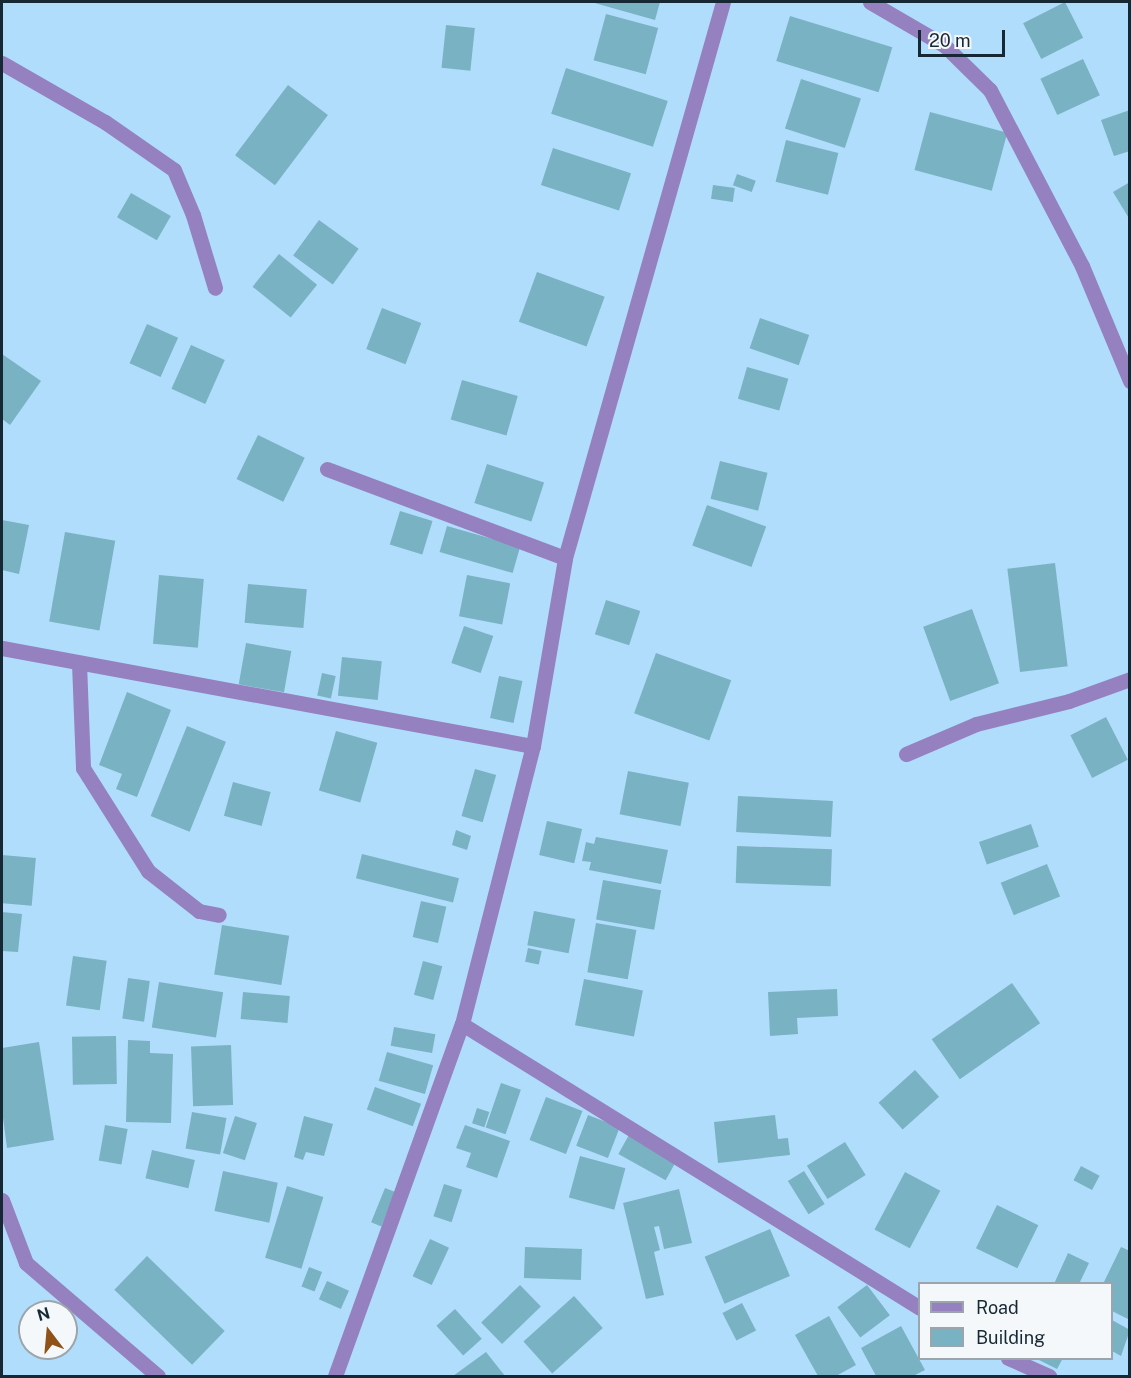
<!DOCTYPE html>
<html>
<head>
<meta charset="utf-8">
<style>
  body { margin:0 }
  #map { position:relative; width:1131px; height:1378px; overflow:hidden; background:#b0ddfc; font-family:"Public Sans",sans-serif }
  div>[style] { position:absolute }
  .building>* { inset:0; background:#79b2c3; transform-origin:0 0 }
  .minor>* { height:15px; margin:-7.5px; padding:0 7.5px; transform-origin:7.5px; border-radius:7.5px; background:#9581bf }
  span { translate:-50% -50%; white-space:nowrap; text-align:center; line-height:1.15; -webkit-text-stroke:4.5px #f4f8fb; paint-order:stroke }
  .frame { position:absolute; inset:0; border:3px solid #162833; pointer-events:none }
  .legend { position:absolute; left:918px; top:1282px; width:195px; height:78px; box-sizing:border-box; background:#f4f8fb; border:2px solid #9ba5ab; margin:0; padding:8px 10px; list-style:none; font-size:18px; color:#162833 }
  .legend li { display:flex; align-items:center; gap:12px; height:30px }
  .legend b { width:30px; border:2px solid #9ba5ab }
  .north { position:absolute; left:18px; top:1300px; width:60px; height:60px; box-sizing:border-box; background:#f4f8fb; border:2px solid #9ba5ab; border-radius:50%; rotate:344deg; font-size:16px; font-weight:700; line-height:24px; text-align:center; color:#162833 }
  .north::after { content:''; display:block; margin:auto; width:21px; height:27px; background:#905216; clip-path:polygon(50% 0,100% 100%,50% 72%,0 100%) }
  .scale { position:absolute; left:918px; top:30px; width:87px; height:27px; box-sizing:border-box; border:3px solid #162833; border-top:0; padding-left:8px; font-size:18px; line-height:21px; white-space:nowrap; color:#162833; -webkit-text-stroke:4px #f4f8fb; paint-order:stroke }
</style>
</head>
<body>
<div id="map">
  <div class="building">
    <div style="clip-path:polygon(591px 2px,660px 2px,655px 20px)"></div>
    <div style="left:1065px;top:2px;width:40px;height:47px;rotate:63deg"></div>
    <div style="left:606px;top:14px;width:54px;height:48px;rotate:15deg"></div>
    <div style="left:790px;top:16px;width:107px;height:47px;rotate:17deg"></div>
    <div style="left:446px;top:25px;width:29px;height:43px;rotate:6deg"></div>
    <div style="left:1083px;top:59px;width:40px;height:47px;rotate:65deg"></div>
    <div style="left:566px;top:68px;width:107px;height:48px;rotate:18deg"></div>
    <div style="left:801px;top:79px;width:63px;height:52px;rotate:18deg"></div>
    <div style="left:288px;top:85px;width:50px;height:88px;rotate:37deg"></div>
    <div style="clip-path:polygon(1130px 110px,1130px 151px,1114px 156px,1101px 120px)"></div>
    <div style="left:930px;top:112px;width:80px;height:60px;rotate:15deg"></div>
    <div style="left:786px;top:140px;width:54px;height:43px;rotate:14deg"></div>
    <div style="left:553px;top:148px;width:82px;height:39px;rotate:18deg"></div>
    <div style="left:737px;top:174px;width:20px;height:12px;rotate:20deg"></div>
    <div style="clip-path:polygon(1130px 182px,1130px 220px,1113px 192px)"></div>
    <div style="left:713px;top:185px;width:22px;height:14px;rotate:8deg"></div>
    <div style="left:131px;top:193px;width:46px;height:28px;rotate:30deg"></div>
    <div style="left:319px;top:220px;width:49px;height:44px;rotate:36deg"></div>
    <div style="left:279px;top:254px;width:49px;height:42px;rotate:39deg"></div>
    <div style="left:537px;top:272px;width:72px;height:53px;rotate:20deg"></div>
    <div style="left:382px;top:308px;width:42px;height:44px;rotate:21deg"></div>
    <div style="left:760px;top:318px;width:52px;height:32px;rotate:19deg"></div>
    <div style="left:147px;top:324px;width:34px;height:43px;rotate:24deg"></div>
    <div style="left:191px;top:345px;width:37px;height:48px;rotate:24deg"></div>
    <div style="clip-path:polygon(2px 354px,41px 381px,10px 425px,2px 419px)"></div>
    <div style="left:747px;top:367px;width:43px;height:33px;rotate:16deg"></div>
    <div style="left:462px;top:380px;width:58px;height:41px;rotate:16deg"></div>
    <div style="left:258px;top:435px;width:52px;height:49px;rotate:26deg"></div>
    <div style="left:720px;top:461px;width:49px;height:39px;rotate:14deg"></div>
    <div style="left:487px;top:464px;width:60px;height:41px;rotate:18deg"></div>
    <div style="left:707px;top:505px;width:63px;height:43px;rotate:20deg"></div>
    <div style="left:400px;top:511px;width:34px;height:35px;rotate:17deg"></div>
    <div style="clip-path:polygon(2px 520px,29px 525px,19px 574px,2px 570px)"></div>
    <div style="left:447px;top:526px;width:76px;height:27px;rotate:16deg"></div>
    <div style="left:65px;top:532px;width:51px;height:91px;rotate:10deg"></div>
    <div style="left:1055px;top:563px;width:104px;height:48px;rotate:83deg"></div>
    <div style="left:159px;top:575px;width:45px;height:69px;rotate:5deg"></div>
    <div style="left:467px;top:575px;width:44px;height:42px;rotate:11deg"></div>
    <div style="left:248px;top:584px;width:59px;height:39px;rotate:5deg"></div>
    <div style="left:606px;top:600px;width:36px;height:36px;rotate:18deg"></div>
    <div style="left:972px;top:609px;width:79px;height:52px;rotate:70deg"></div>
    <div style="left:464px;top:626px;width:31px;height:39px;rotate:19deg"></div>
    <div style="left:246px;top:643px;width:46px;height:42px;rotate:10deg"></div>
    <div style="left:656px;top:653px;width:80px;height:64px;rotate:20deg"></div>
    <div style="left:342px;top:657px;width:40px;height:39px;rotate:6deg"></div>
    <div style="left:322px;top:673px;width:14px;height:23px;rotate:12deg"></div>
    <div style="left:499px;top:676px;width:24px;height:43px;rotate:12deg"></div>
    <div style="clip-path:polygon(127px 692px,171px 710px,137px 797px,116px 789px,122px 774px,99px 765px)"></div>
    <div style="left:1106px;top:717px;width:48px;height:40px;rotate:63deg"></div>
    <div style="left:187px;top:726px;width:42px;height:97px;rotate:22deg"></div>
    <div style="left:336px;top:731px;width:43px;height:62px;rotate:16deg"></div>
    <div style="left:475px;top:769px;width:22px;height:49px;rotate:16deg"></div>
    <div style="left:628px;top:771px;width:62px;height:44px;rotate:11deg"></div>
    <div style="left:233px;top:782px;width:39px;height:35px;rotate:15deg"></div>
    <div style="left:738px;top:796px;width:95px;height:36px;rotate:3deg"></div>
    <div style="left:547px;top:821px;width:36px;height:35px;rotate:13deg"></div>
    <div style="left:1031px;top:824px;width:24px;height:55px;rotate:71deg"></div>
    <div style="clip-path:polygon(456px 830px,471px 836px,467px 850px,452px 845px)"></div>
    <div style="clip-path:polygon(596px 837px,668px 850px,661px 884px,589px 870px,591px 862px,582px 861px,586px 842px,594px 844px)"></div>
    <div style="left:737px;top:846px;width:95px;height:37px;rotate:2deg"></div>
    <div style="left:362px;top:854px;width:100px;height:25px;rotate:14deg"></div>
    <div style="left:2px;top:855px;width:34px;height:48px;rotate:5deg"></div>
    <div style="left:1047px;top:864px;width:35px;height:50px;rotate:68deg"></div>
    <div style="left:603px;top:880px;width:59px;height:40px;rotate:10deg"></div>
    <div style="left:421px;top:901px;width:26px;height:37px;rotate:13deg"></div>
    <div style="left:534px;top:911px;width:42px;height:35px;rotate:11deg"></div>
    <div style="clip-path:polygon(2px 912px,22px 914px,18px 952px,2px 951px)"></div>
    <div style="left:596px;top:923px;width:41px;height:50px;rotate:10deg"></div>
    <div style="left:222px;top:925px;width:68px;height:50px;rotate:9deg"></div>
    <div style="left:528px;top:948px;width:14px;height:14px;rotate:12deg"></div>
    <div style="left:73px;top:956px;width:34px;height:50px;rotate:8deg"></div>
    <div style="left:423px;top:961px;width:20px;height:35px;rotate:15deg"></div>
    <div style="left:128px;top:978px;width:22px;height:41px;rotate:8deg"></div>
    <div style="left:584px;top:979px;width:60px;height:47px;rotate:11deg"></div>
    <div style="left:159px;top:982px;width:65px;height:46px;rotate:9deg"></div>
    <div style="left:1012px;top:983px;width:49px;height:98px;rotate:55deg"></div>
    <div style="clip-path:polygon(837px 989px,838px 1016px,797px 1018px,798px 1034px,770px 1036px,768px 992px)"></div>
    <div style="left:243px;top:992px;width:47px;height:27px;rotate:5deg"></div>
    <div style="left:394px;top:1027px;width:42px;height:19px;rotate:10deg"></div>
    <div style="left:116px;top:1036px;width:48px;height:44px;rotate:89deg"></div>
    <div style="clip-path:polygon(128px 1040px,150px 1041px,150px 1053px,173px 1054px,171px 1123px,126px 1122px)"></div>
    <div style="clip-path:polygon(39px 1042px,54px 1140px,7px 1148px,2px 1110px,2px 1048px)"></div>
    <div style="left:231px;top:1045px;width:60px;height:40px;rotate:88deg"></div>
    <div style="left:387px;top:1052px;width:48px;height:30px;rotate:16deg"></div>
    <div style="left:915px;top:1070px;width:36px;height:49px;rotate:48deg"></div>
    <div style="left:501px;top:1083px;width:21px;height:47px;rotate:19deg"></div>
    <div style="left:375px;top:1087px;width:49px;height:24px;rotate:20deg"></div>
    <div style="left:546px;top:1097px;width:39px;height:46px;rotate:21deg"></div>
    <div style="left:477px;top:1108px;width:13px;height:16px;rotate:18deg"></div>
    <div style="left:192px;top:1112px;width:35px;height:37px;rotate:10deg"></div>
    <div style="left:588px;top:1115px;width:34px;height:33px;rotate:21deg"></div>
    <div style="clip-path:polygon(775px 1115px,778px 1139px,788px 1138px,790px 1155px,718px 1163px,714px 1122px)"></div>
    <div style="left:235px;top:1116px;width:23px;height:39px;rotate:18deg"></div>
    <div style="clip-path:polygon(304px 1116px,333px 1124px,324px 1156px,306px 1152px,303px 1160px,294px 1157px)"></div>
    <div style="left:105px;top:1125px;width:23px;height:36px;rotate:10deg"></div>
    <div style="clip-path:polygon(465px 1125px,510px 1141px,497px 1178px,466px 1167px,471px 1153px,456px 1148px)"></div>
    <div style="left:630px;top:1133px;width:54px;height:24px;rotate:29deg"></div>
    <div style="left:845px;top:1142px;width:39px;height:45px;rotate:58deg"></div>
    <div style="left:152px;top:1150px;width:44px;height:29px;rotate:13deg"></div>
    <div style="left:580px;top:1156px;width:47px;height:43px;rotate:15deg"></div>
    <div style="left:1081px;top:1166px;width:21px;height:16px;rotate:28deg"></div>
    <div style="left:223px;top:1171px;width:56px;height:41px;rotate:12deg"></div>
    <div style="left:804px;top:1171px;width:39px;height:19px;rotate:58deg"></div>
    <div style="left:905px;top:1172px;width:40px;height:65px;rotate:28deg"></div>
    <div style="left:444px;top:1184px;width:19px;height:34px;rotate:18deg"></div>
    <div style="left:287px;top:1186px;width:38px;height:75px;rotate:17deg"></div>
    <div style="left:385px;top:1188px;width:11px;height:37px;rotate:22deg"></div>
    <div style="clip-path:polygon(679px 1189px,692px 1243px,664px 1249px,659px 1226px,654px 1227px,660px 1250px,654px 1252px,664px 1295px,646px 1299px,623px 1203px)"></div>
    <div style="left:997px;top:1205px;width:46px;height:48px;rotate:26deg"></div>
    <div style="left:770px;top:1229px;width:51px;height:71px;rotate:67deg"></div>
    <div style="left:430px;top:1239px;width:21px;height:41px;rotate:25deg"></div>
    <div style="left:525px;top:1247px;width:57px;height:31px;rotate:2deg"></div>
    <div style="clip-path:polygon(1121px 1247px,1130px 1251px,1130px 1320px,1112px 1311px,1112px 1284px,1103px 1284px)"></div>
    <div style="clip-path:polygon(1068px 1253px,1089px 1263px,1079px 1284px,1054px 1284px)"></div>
    <div style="left:147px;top:1256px;width:108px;height:47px;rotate:44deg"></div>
    <div style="left:309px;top:1267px;width:14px;height:21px;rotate:21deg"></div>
    <div style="left:327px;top:1281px;width:24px;height:20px;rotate:24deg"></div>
    <div style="left:520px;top:1285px;width:30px;height:54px;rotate:46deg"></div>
    <div style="left:867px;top:1285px;width:38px;height:37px;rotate:53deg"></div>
    <div style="left:574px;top:1296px;width:43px;height:68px;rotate:48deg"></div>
    <div style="left:742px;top:1303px;width:31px;height:22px;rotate:63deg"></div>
    <div style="left:455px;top:1309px;width:40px;height:25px;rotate:48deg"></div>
    <div style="clip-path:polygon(829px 1316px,856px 1365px,836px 1376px,818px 1376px,795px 1335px)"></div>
    <div style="clip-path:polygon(1112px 1320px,1130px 1330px,1121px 1356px,1112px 1351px)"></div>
    <div style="clip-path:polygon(901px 1326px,925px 1370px,913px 1376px,876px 1376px,861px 1348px)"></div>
    <div style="clip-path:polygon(486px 1352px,505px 1376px,453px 1376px)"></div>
    <div style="clip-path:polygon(1035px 1358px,1063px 1358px,1057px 1369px)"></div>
  </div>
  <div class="minor">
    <div style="left:870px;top:2px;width:86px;rotate:30.2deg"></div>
    <div style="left:944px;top:45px;width:64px;rotate:44.4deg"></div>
    <div style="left:990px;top:90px;width:199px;rotate:62.4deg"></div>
    <div style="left:1082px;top:266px;width:125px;rotate:67.3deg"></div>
    <div style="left:2px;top:63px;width:119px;rotate:29.8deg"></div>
    <div style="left:105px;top:122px;width:84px;rotate:34.8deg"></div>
    <div style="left:174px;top:170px;width:49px;rotate:67.1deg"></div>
    <div style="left:193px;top:215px;width:76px;rotate:73.2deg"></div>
    <div style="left:327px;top:469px;width:254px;rotate:20.5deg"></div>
    <div style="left:2px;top:648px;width:540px;rotate:10.46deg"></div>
    <div style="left:79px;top:663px;width:105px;rotate:87.8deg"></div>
    <div style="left:83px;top:768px;width:122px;rotate:57.7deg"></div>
    <div style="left:148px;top:871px;width:65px;rotate:38.1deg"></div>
    <div style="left:199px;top:911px;width:20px;rotate:11deg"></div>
    <div style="left:906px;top:754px;width:76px;rotate:-23.2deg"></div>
    <div style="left:976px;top:724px;width:96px;rotate:-13.9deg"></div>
    <div style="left:1069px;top:701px;width:65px;rotate:-19.8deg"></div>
    <div style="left:462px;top:1024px;width:539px;rotate:31.8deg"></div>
    <div style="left:2px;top:1200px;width:67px;rotate:69.1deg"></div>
    <div style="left:26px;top:1263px;width:174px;rotate:40.6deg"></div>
    <div style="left:1008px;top:1358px;width:45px;rotate:23.7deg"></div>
    <div style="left:335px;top:1376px;width:374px;rotate:-70.2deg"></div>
    <div style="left:462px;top:1024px;width:287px;rotate:-75.7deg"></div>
    <div style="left:533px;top:746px;width:191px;rotate:-80.3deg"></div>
    <div style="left:565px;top:558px;width:578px;rotate:-74.14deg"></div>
  </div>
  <div class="frame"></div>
  <ul class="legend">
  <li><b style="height:8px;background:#9581bf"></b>Road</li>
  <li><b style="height:16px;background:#79b2c3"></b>Building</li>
  </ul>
  <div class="north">N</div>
  <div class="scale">20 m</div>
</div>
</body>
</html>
